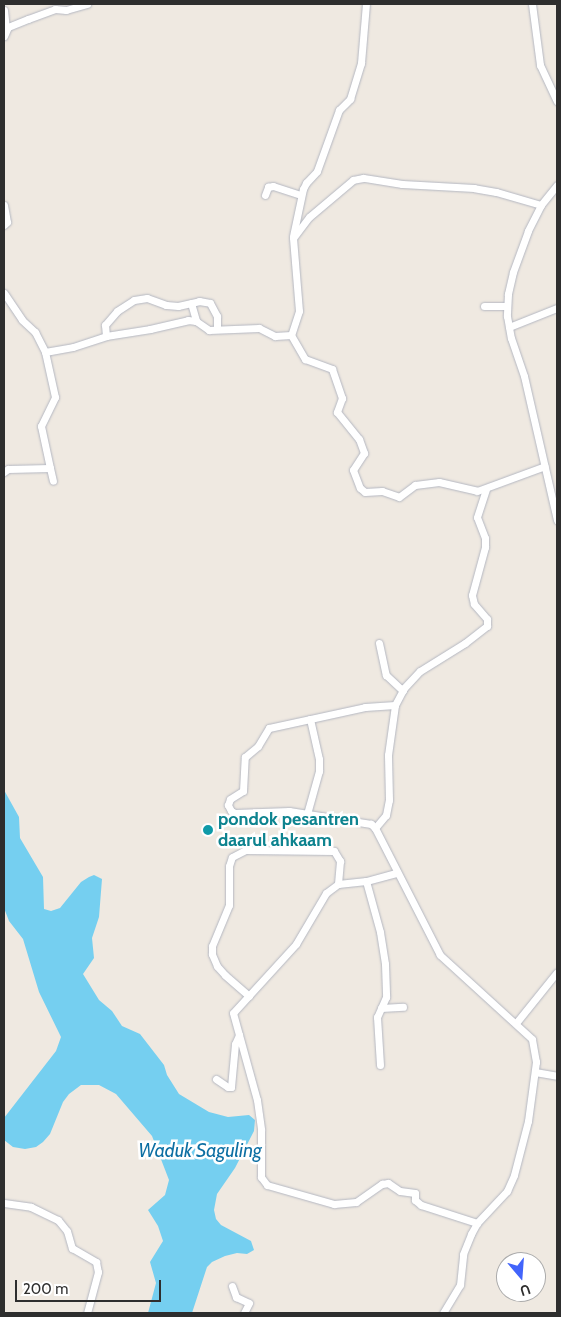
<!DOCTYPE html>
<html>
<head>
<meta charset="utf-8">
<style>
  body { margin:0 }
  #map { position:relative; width:561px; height:1317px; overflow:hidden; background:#efe9e1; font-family:Cabin,sans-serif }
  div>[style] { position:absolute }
  .water>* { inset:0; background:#75cff0 }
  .roads { filter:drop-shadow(0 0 1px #b4b7c1) drop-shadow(0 0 1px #b4b7c1) }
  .minor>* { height:7px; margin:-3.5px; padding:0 3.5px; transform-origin:3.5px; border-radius:3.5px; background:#fff }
  .dots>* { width:14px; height:14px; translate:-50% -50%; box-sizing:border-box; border:2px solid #fff; border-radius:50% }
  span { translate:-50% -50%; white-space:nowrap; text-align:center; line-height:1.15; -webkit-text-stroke:5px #fff; paint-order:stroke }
  .culture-label { font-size:18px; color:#0d838f; font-weight:700 }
  .left { translate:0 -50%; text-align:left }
  .water-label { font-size:19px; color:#0d6fa3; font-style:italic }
  .frame { position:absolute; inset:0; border:5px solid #2e2e2e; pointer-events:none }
  .north { position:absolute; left:496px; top:1252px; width:50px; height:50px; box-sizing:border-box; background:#fff; border:1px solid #ababab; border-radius:50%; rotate:162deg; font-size:14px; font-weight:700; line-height:20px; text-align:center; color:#2e2e2e }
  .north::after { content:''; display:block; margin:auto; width:18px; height:22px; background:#4264fb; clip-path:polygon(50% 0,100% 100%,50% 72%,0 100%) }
  .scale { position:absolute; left:15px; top:1280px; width:146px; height:22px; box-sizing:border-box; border:2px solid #2e2e2e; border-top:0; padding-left:6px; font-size:15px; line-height:18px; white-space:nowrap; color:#2e2e2e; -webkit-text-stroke:4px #fff; paint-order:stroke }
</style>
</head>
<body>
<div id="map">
  <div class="water">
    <div style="clip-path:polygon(4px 790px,19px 817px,20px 838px,43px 877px,44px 909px,51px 911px,60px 908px,81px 882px,89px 877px,94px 875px,102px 879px,99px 917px,92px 938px,94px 958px,83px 974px,99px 1000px,112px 1011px,122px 1026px,140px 1034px,164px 1065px,167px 1075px,179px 1094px,209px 1112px,228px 1117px,249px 1115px,255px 1120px,254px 1131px,235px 1168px,217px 1194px,214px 1210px,216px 1219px,221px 1225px,251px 1241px,254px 1250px,247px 1254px,237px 1253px,225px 1256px,212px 1262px,207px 1267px,192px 1313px,148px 1313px,156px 1283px,150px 1262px,163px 1241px,158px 1226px,148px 1210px,165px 1195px,169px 1180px,152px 1136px,116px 1094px,99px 1085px,81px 1085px,69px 1094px,63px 1102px,50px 1134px,43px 1142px,36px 1147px,25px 1149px,13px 1147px,4px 1140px,4px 1118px,56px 1051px,61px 1037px,39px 992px,23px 939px,9px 921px,4px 908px)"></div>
  </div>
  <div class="roads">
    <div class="minor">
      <div style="left:532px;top:4px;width:62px;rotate:82.5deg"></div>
      <div style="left:540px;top:65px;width:40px;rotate:65deg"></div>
      <div style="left:4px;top:10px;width:20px;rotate:84deg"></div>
      <div style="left:4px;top:36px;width:10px;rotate:-66deg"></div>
      <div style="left:8px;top:27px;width:22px;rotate:-22deg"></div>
      <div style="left:28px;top:19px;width:29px;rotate:-20deg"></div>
      <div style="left:55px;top:9px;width:11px;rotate:5deg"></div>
      <div style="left:66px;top:10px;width:22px;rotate:-16deg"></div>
      <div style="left:557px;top:185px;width:26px;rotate:129deg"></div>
      <div style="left:541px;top:205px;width:29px;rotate:117deg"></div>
      <div style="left:528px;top:231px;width:44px;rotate:110.1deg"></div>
      <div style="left:513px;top:272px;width:23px;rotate:103deg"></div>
      <div style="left:508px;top:294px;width:22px;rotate:93deg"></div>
      <div style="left:507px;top:316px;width:22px;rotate:80deg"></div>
      <div style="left:511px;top:338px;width:40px;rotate:71.1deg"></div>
      <div style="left:524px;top:376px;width:148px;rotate:77.1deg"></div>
      <div style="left:265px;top:195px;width:9px;rotate:-69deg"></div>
      <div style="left:268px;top:187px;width:5px;rotate:-11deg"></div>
      <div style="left:273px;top:186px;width:29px;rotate:18deg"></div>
      <div style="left:4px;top:205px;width:17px;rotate:80deg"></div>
      <div style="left:7px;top:222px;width:4px;rotate:135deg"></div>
      <div style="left:541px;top:205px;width:47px;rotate:-163.9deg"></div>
      <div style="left:496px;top:192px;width:22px;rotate:-170deg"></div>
      <div style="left:474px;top:188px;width:72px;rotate:-176.8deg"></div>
      <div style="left:402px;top:184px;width:39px;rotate:-171deg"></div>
      <div style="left:363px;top:178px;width:10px;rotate:169deg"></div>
      <div style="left:353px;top:180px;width:57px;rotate:139.9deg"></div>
      <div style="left:309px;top:217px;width:26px;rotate:127deg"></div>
      <div style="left:293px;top:238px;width:73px;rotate:85.3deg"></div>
      <div style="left:299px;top:311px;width:25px;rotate:108deg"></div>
      <div style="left:291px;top:335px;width:28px;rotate:60deg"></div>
      <div style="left:305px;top:359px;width:29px;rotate:20deg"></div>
      <div style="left:332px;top:369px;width:31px;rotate:71deg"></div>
      <div style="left:342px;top:398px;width:15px;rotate:110deg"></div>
      <div style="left:337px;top:412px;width:35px;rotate:51deg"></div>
      <div style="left:359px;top:439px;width:15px;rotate:70deg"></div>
      <div style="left:364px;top:453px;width:20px;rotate:123deg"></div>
      <div style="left:353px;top:470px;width:19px;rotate:69deg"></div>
      <div style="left:360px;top:488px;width:6px;rotate:39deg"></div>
      <div style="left:365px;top:492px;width:17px;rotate:-3deg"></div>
      <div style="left:382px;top:491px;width:18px;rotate:19deg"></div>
      <div style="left:399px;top:497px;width:20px;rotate:-37deg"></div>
      <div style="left:415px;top:485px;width:24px;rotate:-7deg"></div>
      <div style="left:439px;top:482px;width:39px;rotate:13deg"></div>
      <div style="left:477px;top:491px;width:72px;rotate:-20.2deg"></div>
      <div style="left:293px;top:236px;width:48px;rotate:-78deg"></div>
      <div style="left:303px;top:189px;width:7px;rotate:-63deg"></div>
      <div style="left:306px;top:183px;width:16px;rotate:-47deg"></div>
      <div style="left:317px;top:171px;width:65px;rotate:-70.2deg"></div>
      <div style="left:339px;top:110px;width:16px;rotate:-45deg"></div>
      <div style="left:350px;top:99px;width:38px;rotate:-73deg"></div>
      <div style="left:361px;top:63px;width:59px;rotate:-85.2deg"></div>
      <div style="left:4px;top:293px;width:32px;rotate:56deg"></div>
      <div style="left:22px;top:320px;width:18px;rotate:43deg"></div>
      <div style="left:35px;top:332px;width:22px;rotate:63deg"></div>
      <div style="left:45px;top:352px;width:28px;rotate:-10deg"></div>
      <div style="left:73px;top:347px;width:35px;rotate:-18deg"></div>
      <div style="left:106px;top:336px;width:45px;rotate:-9deg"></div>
      <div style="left:150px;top:329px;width:39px;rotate:-13deg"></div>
      <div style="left:188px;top:320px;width:8px;rotate:7deg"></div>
      <div style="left:196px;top:321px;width:16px;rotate:35deg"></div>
      <div style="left:209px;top:330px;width:50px;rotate:-2.3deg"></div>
      <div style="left:259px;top:328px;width:18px;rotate:27deg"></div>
      <div style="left:275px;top:336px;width:16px;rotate:-4deg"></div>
      <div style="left:191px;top:303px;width:19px;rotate:74deg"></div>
      <div style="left:484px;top:306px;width:23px"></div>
      <div style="left:509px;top:327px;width:52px;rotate:-21.6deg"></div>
      <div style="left:106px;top:336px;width:11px;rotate:-95deg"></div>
      <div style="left:105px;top:325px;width:18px;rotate:-49deg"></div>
      <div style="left:117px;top:311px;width:20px;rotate:-33deg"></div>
      <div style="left:134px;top:300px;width:13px;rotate:-9deg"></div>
      <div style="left:147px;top:298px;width:20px;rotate:20deg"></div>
      <div style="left:166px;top:305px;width:12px;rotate:5deg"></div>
      <div style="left:178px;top:306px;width:22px;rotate:-13deg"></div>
      <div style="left:199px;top:301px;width:11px;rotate:10deg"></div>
      <div style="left:210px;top:303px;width:15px;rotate:62deg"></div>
      <div style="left:217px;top:316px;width:13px;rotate:90deg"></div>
      <div style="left:50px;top:468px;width:13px;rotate:77deg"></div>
      <div style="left:4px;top:472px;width:5px;rotate:-37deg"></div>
      <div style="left:8px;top:469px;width:42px;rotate:-1.4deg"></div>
      <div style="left:50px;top:468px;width:43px;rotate:-102.1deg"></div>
      <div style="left:41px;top:426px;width:32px;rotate:-64deg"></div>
      <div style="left:55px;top:397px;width:46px;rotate:-102.5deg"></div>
      <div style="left:379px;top:643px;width:33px;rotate:78deg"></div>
      <div style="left:386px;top:675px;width:23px;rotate:43deg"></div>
      <div style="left:307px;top:814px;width:45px;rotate:-74.4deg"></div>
      <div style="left:319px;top:771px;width:12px;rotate:-90deg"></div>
      <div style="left:319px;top:759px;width:41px;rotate:-102.7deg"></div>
      <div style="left:375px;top:828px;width:17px;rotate:-50deg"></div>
      <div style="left:386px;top:815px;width:15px;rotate:-79deg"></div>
      <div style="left:389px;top:800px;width:45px;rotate:-91.3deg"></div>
      <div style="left:388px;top:755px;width:50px;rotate:-82deg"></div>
      <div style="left:396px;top:873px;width:31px;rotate:165deg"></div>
      <div style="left:366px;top:881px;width:28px;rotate:174deg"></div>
      <div style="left:338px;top:884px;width:15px;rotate:143deg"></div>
      <div style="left:326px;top:893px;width:59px;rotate:120.5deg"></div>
      <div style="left:296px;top:944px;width:93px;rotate:132.4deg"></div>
      <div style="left:233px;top:1013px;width:90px;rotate:74.6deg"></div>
      <div style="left:257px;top:1100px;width:30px;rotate:82deg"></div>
      <div style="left:261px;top:1130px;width:47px;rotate:90deg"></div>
      <div style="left:261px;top:1177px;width:10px;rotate:53deg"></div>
      <div style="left:267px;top:1185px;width:70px;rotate:15.8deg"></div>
      <div style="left:334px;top:1204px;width:22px;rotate:-5deg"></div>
      <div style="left:356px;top:1202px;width:32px;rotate:-35deg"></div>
      <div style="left:382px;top:1184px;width:6px;rotate:-9deg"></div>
      <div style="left:388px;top:1183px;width:14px;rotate:34deg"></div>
      <div style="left:400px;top:1191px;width:15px;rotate:8deg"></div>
      <div style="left:415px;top:1193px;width:7px;rotate:90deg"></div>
      <div style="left:415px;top:1200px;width:8px;rotate:40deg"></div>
      <div style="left:421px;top:1205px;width:59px;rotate:17.8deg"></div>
      <div style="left:366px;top:881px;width:53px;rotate:74.6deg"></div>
      <div style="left:380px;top:932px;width:32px;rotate:81deg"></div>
      <div style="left:385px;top:964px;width:33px;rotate:88deg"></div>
      <div style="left:386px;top:997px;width:22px;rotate:114deg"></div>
      <div style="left:377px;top:1017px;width:48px;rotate:86.4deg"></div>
      <div style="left:249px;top:996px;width:32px;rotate:-139deg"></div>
      <div style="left:225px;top:975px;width:12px;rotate:-132deg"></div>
      <div style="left:217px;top:966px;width:13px;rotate:-113deg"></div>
      <div style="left:212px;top:954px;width:8px;rotate:-90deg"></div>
      <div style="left:212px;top:946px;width:44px;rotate:-67.5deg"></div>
      <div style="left:229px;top:905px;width:39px;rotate:-90deg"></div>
      <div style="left:229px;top:866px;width:9px;rotate:-72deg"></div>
      <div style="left:232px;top:857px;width:16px;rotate:-27deg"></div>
      <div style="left:246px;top:850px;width:88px;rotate:0.7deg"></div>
      <div style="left:334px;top:851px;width:12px;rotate:59deg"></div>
      <div style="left:340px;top:861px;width:23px;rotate:95deg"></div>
      <div style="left:381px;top:1008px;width:22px;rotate:-3deg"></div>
      <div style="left:516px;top:1023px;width:65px;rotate:-51.2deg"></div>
      <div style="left:535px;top:1072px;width:22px;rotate:10deg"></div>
      <div style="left:216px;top:1079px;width:14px;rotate:34deg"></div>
      <div style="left:228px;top:1087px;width:3px"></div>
      <div style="left:231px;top:1087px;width:43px;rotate:-84.7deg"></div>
      <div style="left:235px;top:1044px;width:10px;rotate:-66deg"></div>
      <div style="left:4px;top:1203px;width:27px;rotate:8deg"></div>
      <div style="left:31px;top:1207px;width:30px;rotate:26deg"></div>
      <div style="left:58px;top:1220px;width:14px;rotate:51deg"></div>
      <div style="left:67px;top:1231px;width:18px;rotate:74deg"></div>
      <div style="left:72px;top:1248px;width:28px;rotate:30deg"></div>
      <div style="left:96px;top:1262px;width:10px;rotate:79deg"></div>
      <div style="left:98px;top:1272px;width:42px;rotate:105deg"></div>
      <div style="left:232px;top:1286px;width:12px;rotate:70deg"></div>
      <div style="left:236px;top:1297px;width:14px;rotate:25deg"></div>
      <div style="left:249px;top:1303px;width:11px;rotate:117deg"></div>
      <div style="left:443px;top:1313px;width:33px;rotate:-59deg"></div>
      <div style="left:460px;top:1285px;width:31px;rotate:-84deg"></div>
      <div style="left:463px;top:1254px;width:22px;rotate:-68deg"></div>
      <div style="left:471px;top:1234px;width:13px;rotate:-61deg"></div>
      <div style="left:477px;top:1223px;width:44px;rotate:-46.8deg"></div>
      <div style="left:507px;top:1191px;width:17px;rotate:-66deg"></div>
      <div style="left:514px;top:1175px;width:56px;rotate:-75.5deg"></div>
      <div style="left:528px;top:1121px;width:60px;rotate:-82.3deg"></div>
      <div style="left:536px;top:1062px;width:23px;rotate:-100deg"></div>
      <div style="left:532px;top:1039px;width:125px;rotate:-137.6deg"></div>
      <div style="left:440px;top:955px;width:143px;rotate:-117.1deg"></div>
      <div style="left:375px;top:828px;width:6px;rotate:-135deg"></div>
      <div style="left:371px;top:824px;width:83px;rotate:-171deg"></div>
      <div style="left:289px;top:811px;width:54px;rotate:177.9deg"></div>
      <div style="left:235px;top:813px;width:4px;rotate:-153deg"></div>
      <div style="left:231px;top:811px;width:7px;rotate:-117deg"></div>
      <div style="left:228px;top:805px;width:6px;rotate:-72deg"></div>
      <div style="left:230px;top:799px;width:15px;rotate:-32deg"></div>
      <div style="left:243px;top:791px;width:34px;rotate:-87deg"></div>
      <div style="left:245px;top:757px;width:17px;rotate:-40deg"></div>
      <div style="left:258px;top:746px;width:21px;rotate:-59deg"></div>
      <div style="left:269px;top:728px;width:98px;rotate:-12.3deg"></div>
      <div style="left:365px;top:707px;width:30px;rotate:-4deg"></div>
      <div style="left:395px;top:705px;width:19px;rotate:-62deg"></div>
      <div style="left:404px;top:688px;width:23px;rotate:-47deg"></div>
      <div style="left:420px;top:671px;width:53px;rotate:-31.9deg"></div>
      <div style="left:465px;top:643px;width:28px;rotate:-38deg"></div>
      <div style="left:487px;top:626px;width:7px;rotate:-90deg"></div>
      <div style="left:487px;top:619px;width:20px;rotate:-131deg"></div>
      <div style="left:474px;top:604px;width:9px;rotate:-103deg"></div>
      <div style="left:472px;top:595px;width:50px;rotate:-74.8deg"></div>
      <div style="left:485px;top:547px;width:9px;rotate:-90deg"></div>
      <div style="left:485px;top:538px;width:22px;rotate:-111deg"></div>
      <div style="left:477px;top:517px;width:29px;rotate:-72deg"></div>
    </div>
  </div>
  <div class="dots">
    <div style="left:208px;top:830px;background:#0f9aa8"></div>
  </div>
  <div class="culture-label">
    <span class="left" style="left:218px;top:830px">pondok pesantren<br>daarul ahkaam</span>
  </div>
  <div class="water-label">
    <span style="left:200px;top:1151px">Waduk Saguling</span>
  </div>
  <div class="frame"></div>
  <div class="north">U</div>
  <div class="scale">200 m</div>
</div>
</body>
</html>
